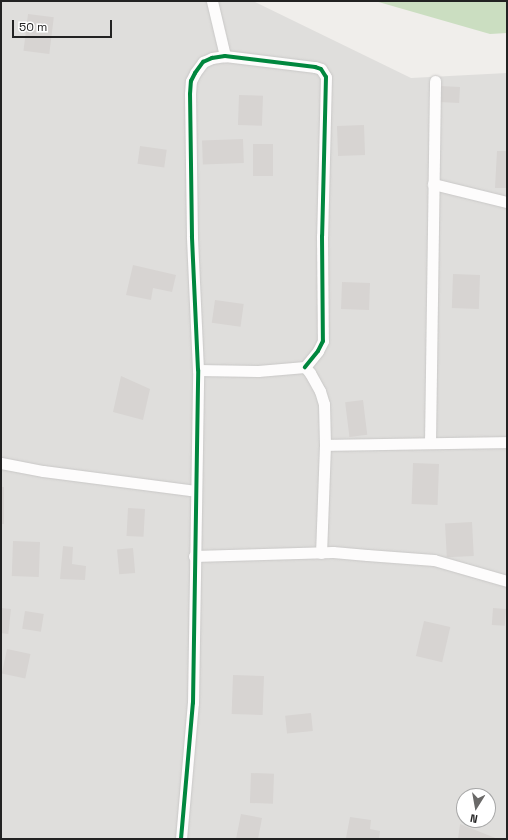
<!DOCTYPE html>
<html>
<head>
<meta charset="utf-8">
<style>
  body { margin:0 }
  #map { position:relative; width:508px; height:840px; overflow:hidden; background:#f0eeeb; font-family:"Space Grotesk",sans-serif }
  div>[style] { position:absolute }
  .residential>* { inset:0; background:#dfdedc }
  .forest>* { inset:0; background:#cbdec1 }
  .building>* { inset:0; background:#d7d4d2; transform-origin:0 0 }
  .roads { filter:drop-shadow(0 0 1px #c9c8c7) drop-shadow(0 0 1px #c9c8c7) }
  .street>* { height:11px; margin:-5.5px; padding:0 5.5px; transform-origin:5.5px; border-radius:5.5px; background:#fdfcfc }
  .cycleway>* { height:4px; margin:-2px; padding:0 2px; transform-origin:2px; border-radius:2px; background:#00873e }
  span { translate:-50% -50%; white-space:nowrap; text-align:center; line-height:1.15; -webkit-text-stroke:3.5px #fff; paint-order:stroke }
  .frame { position:absolute; inset:0; border:2px solid #222; pointer-events:none }
  .north { position:absolute; left:456px; top:788px; width:40px; height:40px; box-sizing:border-box; background:#fff; border:1px solid #a7a7a7; border-radius:50%; rotate:191deg; font-size:11px; font-weight:700; line-height:16px; text-align:center; color:#222 }
  .north::after { content:''; display:block; margin:auto; width:14px; height:18px; background:#6a6968; clip-path:polygon(50% 0,100% 100%,50% 72%,0 100%) }
  .scale { position:absolute; left:12px; top:20px; width:100px; height:18px; box-sizing:border-box; border:2px solid #222; border-top:0; padding-left:5px; font-size:12px; line-height:14px; white-space:nowrap; color:#222; -webkit-text-stroke:3px #fff; paint-order:stroke }
</style>
</head>
<body>
<div id="map">
  <div class="residential">
    <div style="clip-path:polygon(evenodd,1px 1px,253px 1px,411px 78px,507px 73px,507px 839px,1px 839px,1px 1px,464px 796px,488px 796px,488px 820px,464px 820px,464px 796px)"></div>
  </div>
  <div class="forest">
    <div style="clip-path:polygon(375px 1px,507px 1px,507px 33px,490px 34px)"></div>
  </div>
  <div class="building">
    <div style="left:28px;top:14px;width:26px;height:37px;rotate:7deg"></div>
    <div style="left:440px;top:86px;width:20px;height:16px;rotate:3deg"></div>
    <div style="left:239px;top:95px;width:24px;height:30px;rotate:2deg"></div>
    <div style="left:364px;top:125px;width:30px;height:27px;rotate:88deg"></div>
    <div style="left:243px;top:139px;width:24px;height:41px;rotate:88deg"></div>
    <div style="left:253px;top:144px;width:20px;height:32px"></div>
    <div style="left:140px;top:146px;width:27px;height:18px;rotate:8deg"></div>
    <div style="clip-path:polygon(497px 151px,507px 151px,507px 188px,495px 188px)"></div>
    <div style="clip-path:polygon(133px 265px,176px 275px,172px 292px,153px 288px,151px 300px,126px 295px)"></div>
    <div style="left:453px;top:274px;width:27px;height:34px;rotate:2deg"></div>
    <div style="left:342px;top:282px;width:28px;height:27px;rotate:2deg"></div>
    <div style="left:215px;top:300px;width:29px;height:23px;rotate:8deg"></div>
    <div style="clip-path:polygon(121px 376px,150px 389px,143px 420px,113px 412px)"></div>
    <div style="left:363px;top:400px;width:35px;height:18px;rotate:83deg"></div>
    <div style="left:413px;top:463px;width:26px;height:41px;rotate:2deg"></div>
    <div style="left:1px;top:487px;width:3px;height:37px"></div>
    <div style="left:128px;top:508px;width:17px;height:28px;rotate:3deg"></div>
    <div style="left:472px;top:522px;width:34px;height:27px;rotate:87deg"></div>
    <div style="left:13px;top:541px;width:27px;height:35px;rotate:2deg"></div>
    <div style="clip-path:polygon(63px 546px,73px 547px,72px 564px,86px 566px,85px 580px,60px 579px)"></div>
    <div style="left:133px;top:548px;width:25px;height:16px;rotate:85deg"></div>
    <div style="left:1px;top:608px;width:10px;height:25px;rotate:6deg"></div>
    <div style="left:493px;top:608px;width:13px;height:17px;rotate:4deg"></div>
    <div style="left:25px;top:611px;width:19px;height:18px;rotate:9deg"></div>
    <div style="left:424px;top:621px;width:27px;height:36px;rotate:13deg"></div>
    <div style="left:7px;top:649px;width:24px;height:25px;rotate:12deg"></div>
    <div style="left:233px;top:675px;width:31px;height:39px;rotate:2deg"></div>
    <div style="left:311px;top:713px;width:18px;height:26px;rotate:84deg"></div>
    <div style="left:251px;top:773px;width:23px;height:30px;rotate:2deg"></div>
    <div style="clip-path:polygon(241px 814px,262px 818px,258px 839px,236px 839px)"></div>
    <div style="clip-path:polygon(350px 817px,371px 820px,370px 829px,380px 831px,379px 839px,346px 838px)"></div>
    <div style="clip-path:polygon(460px 824px,498px 839px,458px 839px)"></div>
  </div>
  <div class="roads">
    <div class="street">
      <div style="left:212px;top:1px;width:57px;rotate:76.7deg"></div>
      <div style="left:433px;top:184px;width:76px;rotate:13.7deg"></div>
      <div style="left:198px;top:370px;width:60px;rotate:1deg"></div>
      <div style="left:258px;top:371px;width:47px;rotate:-4.9deg"></div>
      <div style="left:305px;top:367px;width:8px;rotate:50deg"></div>
      <div style="left:310px;top:373px;width:21px;rotate:61deg"></div>
      <div style="left:320px;top:391px;width:14px;rotate:73deg"></div>
      <div style="left:324px;top:404px;width:41px;rotate:88.6deg"></div>
      <div style="left:325px;top:445px;width:108px;rotate:92.1deg"></div>
      <div style="left:430px;top:443px;width:362px;rotate:-89.2deg"></div>
      <div style="left:325px;top:445px;width:182px;rotate:-0.9deg"></div>
      <div style="left:1px;top:463px;width:43px;rotate:10.8deg"></div>
      <div style="left:43px;top:471px;width:154px;rotate:7.4deg"></div>
      <div style="left:194px;top:556px;width:139px;rotate:-1.6deg"></div>
      <div style="left:333px;top:552px;width:34px;rotate:5deg"></div>
      <div style="left:367px;top:555px;width:67px;rotate:4.3deg"></div>
      <div style="left:434px;top:560px;width:76px;rotate:16deg"></div>
      <div style="left:181px;top:839px;width:137px;rotate:-85deg"></div>
      <div style="left:193px;top:703px;width:333px;rotate:-89.1deg"></div>
      <div style="left:198px;top:370px;width:134px;rotate:-92.6deg"></div>
      <div style="left:192px;top:236px;width:142px;rotate:-90.8deg"></div>
      <div style="left:190px;top:94px;width:13px;rotate:-86deg"></div>
      <div style="left:191px;top:81px;width:9px;rotate:-63deg"></div>
      <div style="left:195px;top:73px;width:14px;rotate:-54deg"></div>
      <div style="left:203px;top:62px;width:10px;rotate:-24deg"></div>
      <div style="left:212px;top:58px;width:13px;rotate:-9deg"></div>
      <div style="left:225px;top:56px;width:91px;rotate:7deg"></div>
      <div style="left:315px;top:67px;width:6px;rotate:18deg"></div>
      <div style="left:321px;top:69px;width:9px;rotate:58deg"></div>
      <div style="left:326px;top:77px;width:159px;rotate:91.4deg"></div>
      <div style="left:322px;top:236px;width:105px;rotate:89.5deg"></div>
      <div style="left:323px;top:341px;width:11px;rotate:117deg"></div>
      <div style="left:318px;top:351px;width:21px;rotate:129deg"></div>
    </div>
  </div>
  <div class="cycleway">
    <div style="left:181px;top:839px;width:137px;rotate:-85deg"></div>
    <div style="left:193px;top:703px;width:333px;rotate:-89.1deg"></div>
    <div style="left:198px;top:370px;width:134px;rotate:-92.6deg"></div>
    <div style="left:192px;top:236px;width:142px;rotate:-90.8deg"></div>
    <div style="left:190px;top:94px;width:13px;rotate:-86deg"></div>
    <div style="left:191px;top:81px;width:9px;rotate:-63deg"></div>
    <div style="left:195px;top:73px;width:14px;rotate:-54deg"></div>
    <div style="left:203px;top:62px;width:10px;rotate:-24deg"></div>
    <div style="left:212px;top:58px;width:13px;rotate:-9deg"></div>
    <div style="left:225px;top:56px;width:91px;rotate:7deg"></div>
    <div style="left:315px;top:67px;width:6px;rotate:18deg"></div>
    <div style="left:321px;top:69px;width:9px;rotate:58deg"></div>
    <div style="left:326px;top:77px;width:159px;rotate:91.4deg"></div>
    <div style="left:322px;top:236px;width:105px;rotate:89.5deg"></div>
    <div style="left:323px;top:341px;width:11px;rotate:117deg"></div>
    <div style="left:318px;top:351px;width:21px;rotate:129deg"></div>
  </div>
  <div class="frame"></div>
  <div class="north">N</div>
  <div class="scale">50 m</div>
</div>
</body>
</html>
